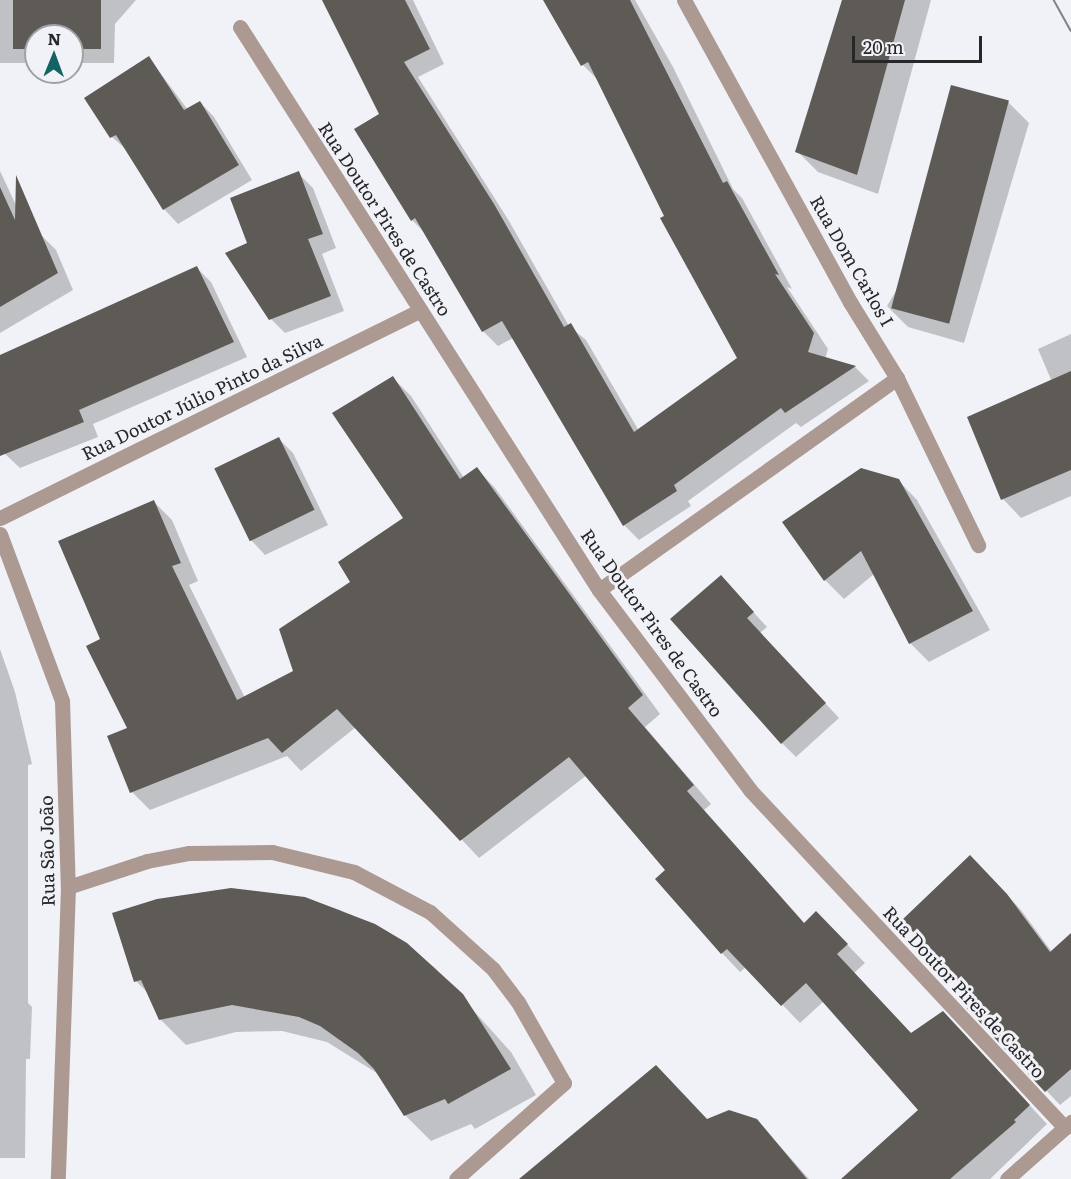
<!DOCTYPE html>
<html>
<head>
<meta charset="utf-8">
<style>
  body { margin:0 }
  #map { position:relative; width:1071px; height:1179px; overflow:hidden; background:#f1f2f7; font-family:Literata,serif }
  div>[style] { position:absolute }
  .shadow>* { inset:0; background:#0003 }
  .building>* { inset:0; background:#5e5b57; transform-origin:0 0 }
  .minor>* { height:15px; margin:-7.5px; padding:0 7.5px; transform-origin:7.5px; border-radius:7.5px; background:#ac9a92 }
  .tram>* { height:1.5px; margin:-0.75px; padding:0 0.75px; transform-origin:0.75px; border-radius:0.75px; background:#828286 }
  span { translate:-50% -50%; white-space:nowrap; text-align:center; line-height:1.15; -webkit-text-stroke:6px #f1f2f7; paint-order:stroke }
  .street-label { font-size:18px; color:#272729 }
  .north { position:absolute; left:24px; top:24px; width:60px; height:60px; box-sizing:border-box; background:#f1f2f7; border:2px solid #a0a1a5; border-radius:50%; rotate:1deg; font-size:16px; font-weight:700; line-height:24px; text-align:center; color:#272729 }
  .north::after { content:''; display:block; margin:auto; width:21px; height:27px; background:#136363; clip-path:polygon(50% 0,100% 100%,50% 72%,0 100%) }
  .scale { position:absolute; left:852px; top:36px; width:130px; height:27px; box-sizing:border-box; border:3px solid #272729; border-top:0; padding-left:8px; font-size:18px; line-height:21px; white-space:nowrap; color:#272729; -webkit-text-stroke:4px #f1f2f7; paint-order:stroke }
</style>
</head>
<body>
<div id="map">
  <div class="shadow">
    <div style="clip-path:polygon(0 0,136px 0,115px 24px,114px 63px,72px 63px,72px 36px,36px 36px,36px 63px,0 63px)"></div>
    <div style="clip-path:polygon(322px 0,413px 0,444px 64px,418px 77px,509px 221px,569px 326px,586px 340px,639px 431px,739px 358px,598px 80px,583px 65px,545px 0,635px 0,673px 67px,733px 189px,742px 198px,792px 289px,787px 287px,828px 349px,825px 359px,855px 367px,869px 381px,801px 427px,796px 423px,688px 501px,691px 506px,639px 540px,624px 525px,513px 338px,498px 346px,483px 331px,426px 234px,412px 220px,381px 115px)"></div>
    <div style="clip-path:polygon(844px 0,931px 0,878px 194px,818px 172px,797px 151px)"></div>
    <div style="clip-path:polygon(149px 58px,188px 110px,200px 102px,214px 117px,252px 180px,178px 224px,164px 209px,128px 151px,112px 137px,86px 98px)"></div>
    <div style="clip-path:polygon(1008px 102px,1029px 123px,964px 343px,908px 327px,887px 306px)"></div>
    <div style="clip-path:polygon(0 171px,31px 237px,39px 233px,56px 250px,73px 290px,0 333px)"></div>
    <div style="clip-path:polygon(298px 173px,313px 188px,336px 248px,322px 254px,344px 311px,285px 333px,271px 319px,249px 244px)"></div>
    <div style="clip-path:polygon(197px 268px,211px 282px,247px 357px,93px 424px,98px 437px,20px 468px,5px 454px,0 441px,0 357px)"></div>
    <div style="clip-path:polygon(1071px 334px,1071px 496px,1021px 518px,1003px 499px,1052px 382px,1038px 349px)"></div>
    <div style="clip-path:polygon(393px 378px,411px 396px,464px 478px,477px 469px,495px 488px,660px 714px,645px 727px,711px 804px,704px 810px,805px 924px,834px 931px,865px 963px,854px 973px,912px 1035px,961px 1031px,1047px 1124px,990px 1179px,843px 1179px,920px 1110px,824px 1001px,800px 1023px,746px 967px,740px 972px,722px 953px,657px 879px,667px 870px,587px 775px,479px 858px,356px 727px,301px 771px,287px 756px,150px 810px,132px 792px,129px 729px,102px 640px,154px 502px,172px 520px,198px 581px,189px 585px,245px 698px,295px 671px,352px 583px,405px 518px)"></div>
    <div style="clip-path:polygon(279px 439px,293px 453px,328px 525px,265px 555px,251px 540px,216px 469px)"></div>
    <div style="clip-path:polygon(898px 480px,917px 500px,990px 630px,929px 662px,910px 643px,874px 574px,844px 599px,825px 580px)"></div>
    <div style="clip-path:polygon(721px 577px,767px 627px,760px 633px,839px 718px,796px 757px,782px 743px)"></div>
    <div style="clip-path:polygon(0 649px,15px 692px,32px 764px,28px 765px,28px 1003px,32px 1007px,30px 1059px,26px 1059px,25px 1158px,0 1158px)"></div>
    <div style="clip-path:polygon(984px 871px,1021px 910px,1052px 952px,1071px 935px,1071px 1096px,1060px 1105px,961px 1000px,971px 993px)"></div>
    <div style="clip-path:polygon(304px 898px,340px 910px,406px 944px,435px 968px,511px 1052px,536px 1095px,475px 1129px,471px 1124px,431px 1141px,405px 1115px,380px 1075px,327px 1042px,282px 1031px,236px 1032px,186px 1045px,160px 1019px,149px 994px,136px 981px)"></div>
    <div style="clip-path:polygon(757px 1120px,809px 1179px,525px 1179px,707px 1121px)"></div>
  </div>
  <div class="building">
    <div style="clip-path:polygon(13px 0,101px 0,101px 49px,72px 49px,72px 36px,36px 36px,36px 49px,13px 49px)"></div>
    <div style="clip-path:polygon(322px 0,405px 0,430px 49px,404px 62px,494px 204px,564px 327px,571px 323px,634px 432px,737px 358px,660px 218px,664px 216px,588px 62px,581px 66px,543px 0,630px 0,723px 183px,727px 181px,779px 275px,775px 274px,814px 333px,808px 352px,856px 366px,785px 413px,781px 408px,674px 485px,677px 491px,623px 526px,502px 321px,482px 332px,415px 218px,411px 221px,354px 129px,379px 114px)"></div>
    <div style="clip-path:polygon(842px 0,905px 0,857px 175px,795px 152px)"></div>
    <div style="clip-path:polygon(149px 56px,184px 110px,200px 101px,239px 165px,163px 210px,116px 135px,110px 138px,84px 98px)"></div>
    <div style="left:951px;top:85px;width:60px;height:231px;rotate:15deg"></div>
    <div style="clip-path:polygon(299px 171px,323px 234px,308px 239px,331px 296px,269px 320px,225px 253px,247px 243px,230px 198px)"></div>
    <div style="clip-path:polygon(16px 175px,58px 273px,0 307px,0 187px,15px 220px)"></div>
    <div style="clip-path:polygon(197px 266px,234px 342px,79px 410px,84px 422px,0 456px,0 355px)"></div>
    <div style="clip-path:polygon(1071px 371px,1071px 470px,1001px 500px,967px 417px)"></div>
    <div style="clip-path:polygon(393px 376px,460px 479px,477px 467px,643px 695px,628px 708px,694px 785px,687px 791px,804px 923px,816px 911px,848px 944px,837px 954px,911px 1033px,943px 1011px,1030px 1105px,1014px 1120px,1016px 1122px,950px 1179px,841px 1179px,918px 1110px,806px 983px,781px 1006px,727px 949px,721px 954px,655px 879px,665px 870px,569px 757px,460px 841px,337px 709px,282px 753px,268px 738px,130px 793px,107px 736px,127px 728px,86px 646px,100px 639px,58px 541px,154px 500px,181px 563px,172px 566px,237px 700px,293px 671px,279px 629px,350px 582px,338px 562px,403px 518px,332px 413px)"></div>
    <div style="left:279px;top:437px;width:81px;height:72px;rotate:64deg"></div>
    <div style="clip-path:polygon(861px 468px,899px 479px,973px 611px,909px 644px,861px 551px,824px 581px,782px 522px)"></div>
    <div style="clip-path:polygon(721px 575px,754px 612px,747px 618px,826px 703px,781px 744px,670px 619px)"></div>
    <div style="clip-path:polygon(970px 855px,1007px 894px,1050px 952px,1071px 933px,1071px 1069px,1045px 1092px,959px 1000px,969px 993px,902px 920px)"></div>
    <div style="clip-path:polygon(231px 888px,305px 897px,375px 924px,407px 943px,463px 994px,511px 1069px,448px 1104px,445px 1099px,404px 1116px,374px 1069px,358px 1053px,320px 1026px,299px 1017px,232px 1005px,159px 1020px,141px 980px,134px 982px,112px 913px,157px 899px)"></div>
    <div style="clip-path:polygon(656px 1065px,707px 1119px,729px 1110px,757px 1119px,807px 1179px,519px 1179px)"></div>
  </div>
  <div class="minor">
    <div style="left:684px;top:0;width:345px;rotate:61.2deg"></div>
    <div style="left:850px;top:302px;width:89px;rotate:58.3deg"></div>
    <div style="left:897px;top:378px;width:186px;rotate:64.1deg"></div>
    <div style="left:240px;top:27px;width:668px;rotate:57.48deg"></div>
    <div style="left:599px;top:590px;width:251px;rotate:52.9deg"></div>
    <div style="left:750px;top:790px;width:462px;rotate:47deg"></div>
    <div style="left:0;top:518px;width:469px;rotate:-26.3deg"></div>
    <div style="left:0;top:534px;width:178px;rotate:69.6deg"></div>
    <div style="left:62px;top:701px;width:186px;rotate:88.2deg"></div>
    <div style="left:68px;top:887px;width:292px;rotate:92deg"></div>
    <div style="left:599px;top:590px;width:366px;rotate:-35.4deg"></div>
    <div style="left:68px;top:887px;width:83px;rotate:-18.2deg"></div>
    <div style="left:147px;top:861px;width:43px;rotate:-10.8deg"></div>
    <div style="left:189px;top:853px;width:83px;rotate:-0.7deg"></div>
    <div style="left:272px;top:852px;width:84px;rotate:13.7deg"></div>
    <div style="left:354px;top:872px;width:86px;rotate:27.8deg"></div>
    <div style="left:430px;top:912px;width:85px;rotate:42.1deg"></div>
    <div style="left:493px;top:969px;width:41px;rotate:52.9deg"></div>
    <div style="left:518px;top:1002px;width:93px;rotate:60.4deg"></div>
    <div style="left:564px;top:1083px;width:144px;rotate:138.4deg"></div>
    <div style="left:1007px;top:1179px;width:86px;rotate:-41.7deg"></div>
  </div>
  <div class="tram">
    <div style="left:1054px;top:0;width:35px;rotate:61deg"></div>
  </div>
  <div class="street-label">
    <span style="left:385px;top:219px;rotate:57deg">Rua Doutor Pires de Castro</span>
    <span style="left:852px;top:261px;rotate:60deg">Rua Dom Carlos I</span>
    <span style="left:202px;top:397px;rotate:-26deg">Rua Doutor Júlio Pinto da Silva</span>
    <span style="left:652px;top:623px;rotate:54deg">Rua Doutor Pires de Castro</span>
    <span style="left:47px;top:851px;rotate:-91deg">Rua São João</span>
    <span style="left:964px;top:992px;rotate:47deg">Rua Doutor Pires de Castro</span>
  </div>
  <div class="north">N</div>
  <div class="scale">20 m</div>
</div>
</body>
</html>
